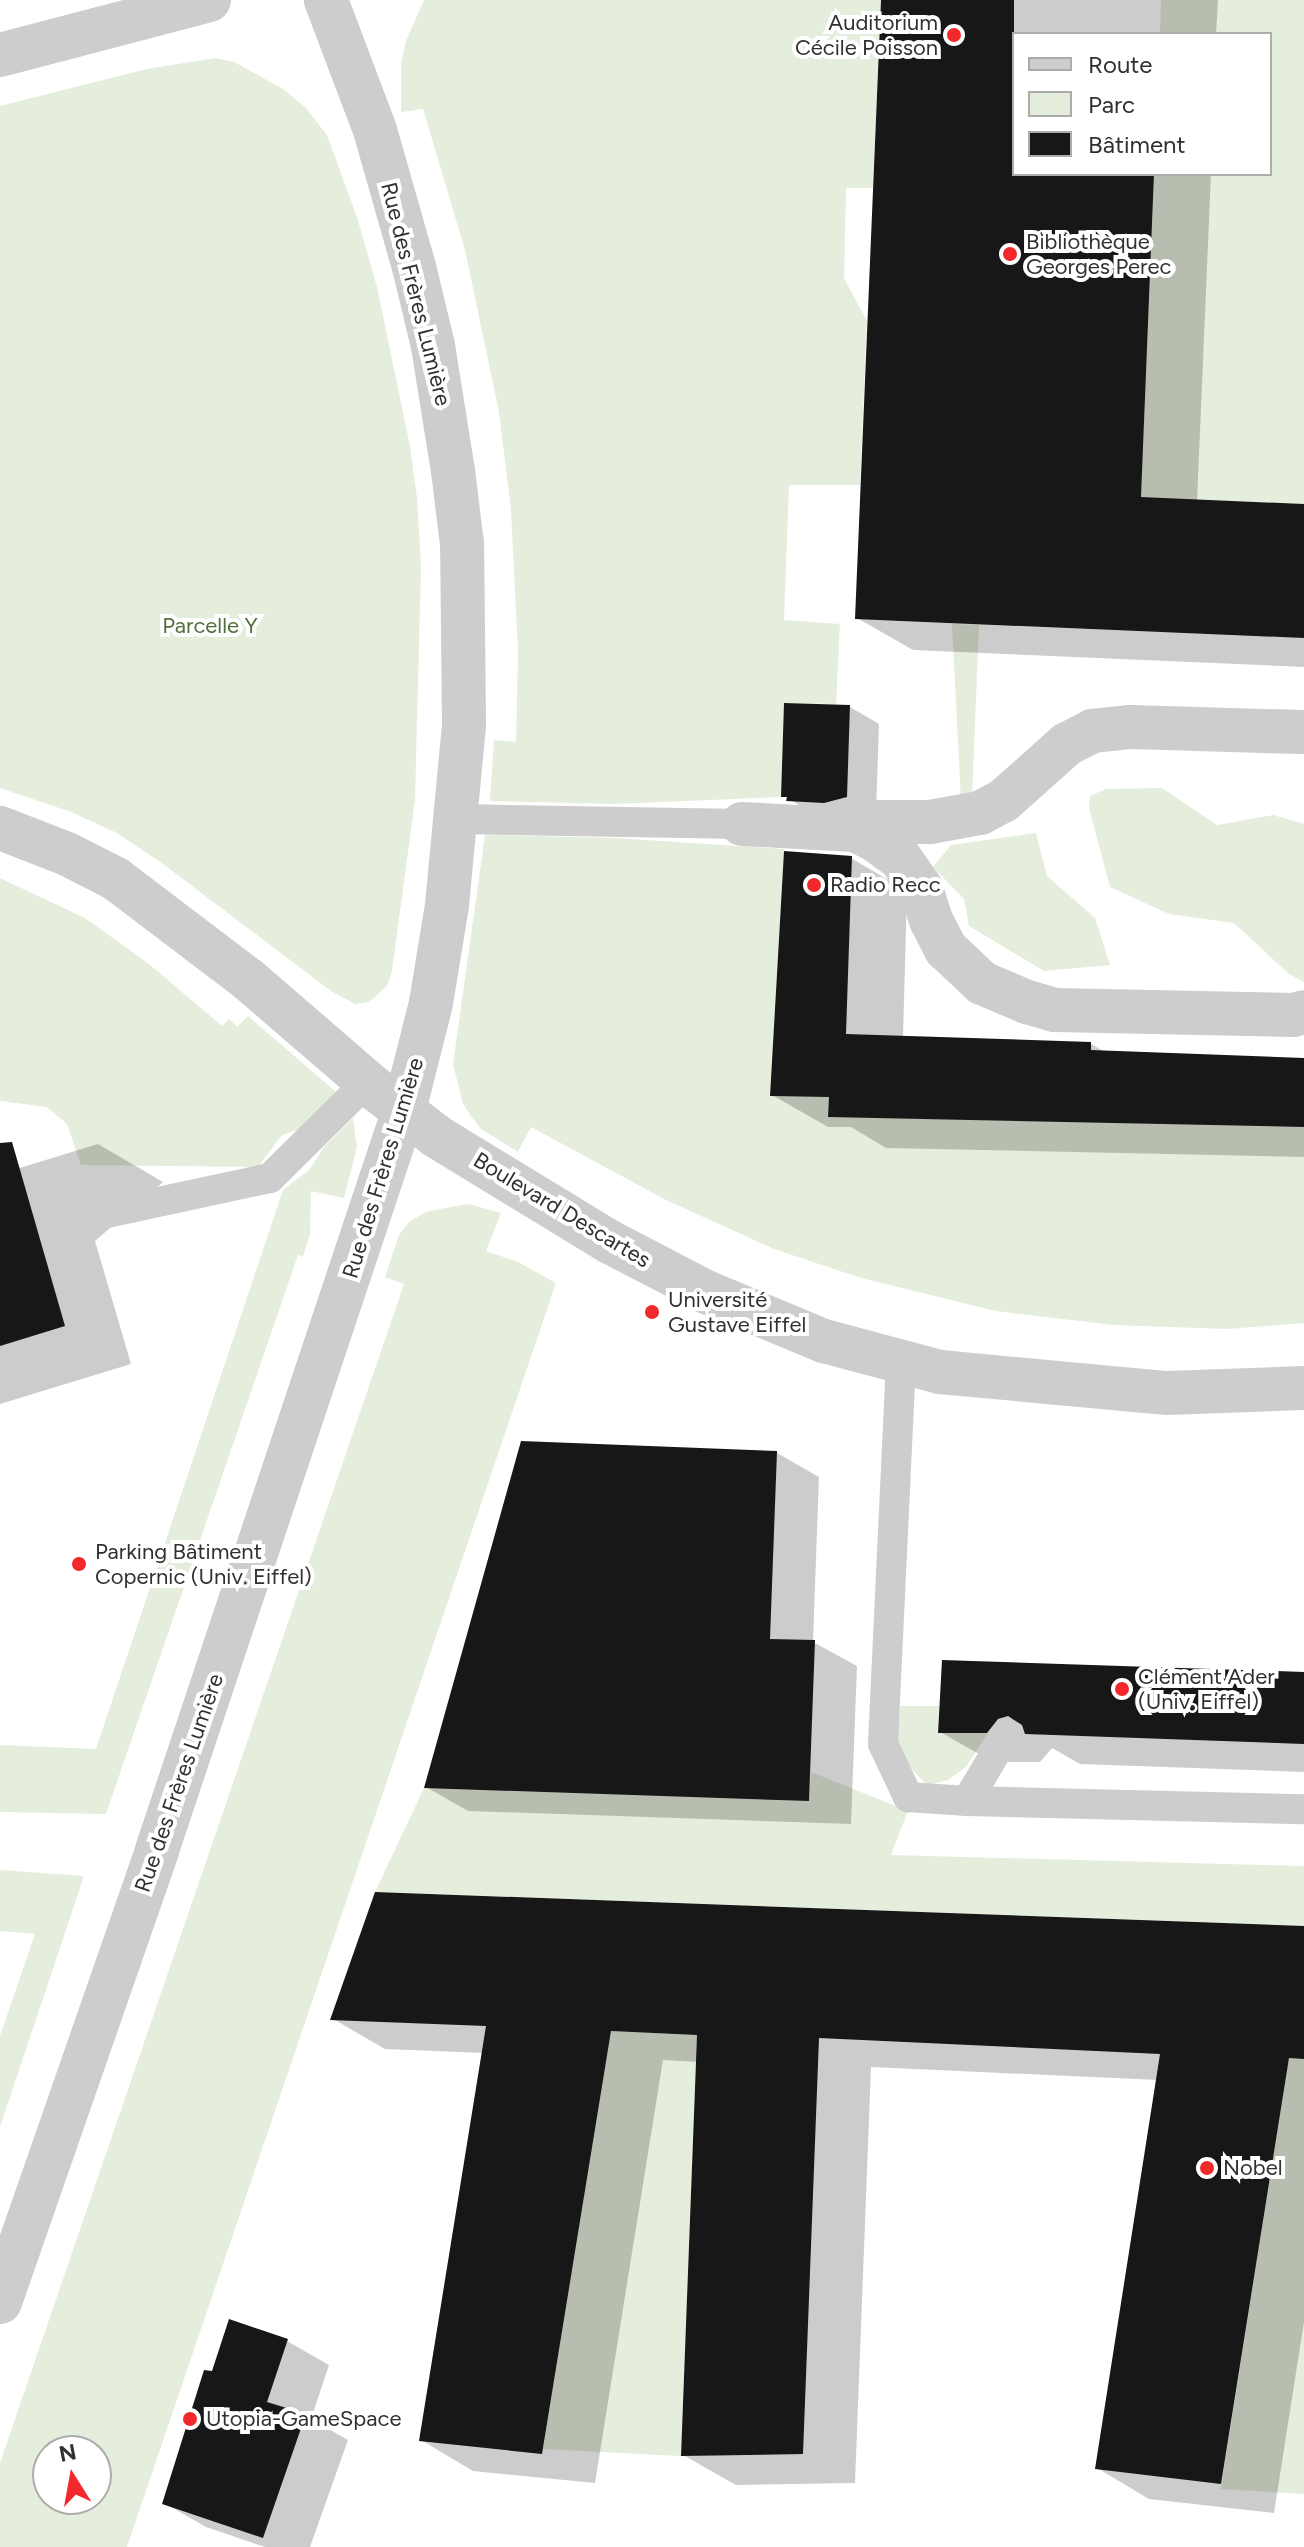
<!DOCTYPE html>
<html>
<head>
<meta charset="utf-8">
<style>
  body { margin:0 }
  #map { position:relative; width:1304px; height:2547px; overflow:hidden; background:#fff; font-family:Figtree,sans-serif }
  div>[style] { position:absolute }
  .green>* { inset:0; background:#e5eedd }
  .shadow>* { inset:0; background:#0003 }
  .building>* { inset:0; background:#171717 }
  .service>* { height:30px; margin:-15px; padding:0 15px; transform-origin:15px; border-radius:15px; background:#cdcdcd }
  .pedestrian>* { height:44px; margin:-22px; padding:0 22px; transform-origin:22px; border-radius:22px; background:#cdcdcd }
  .minor>* { height:44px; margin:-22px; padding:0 22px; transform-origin:22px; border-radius:22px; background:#cdcdcd }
  .tertiary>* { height:44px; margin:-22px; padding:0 22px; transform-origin:22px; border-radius:22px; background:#cdcdcd }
  .dots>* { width:22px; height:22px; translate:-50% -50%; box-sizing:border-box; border:4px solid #fff; border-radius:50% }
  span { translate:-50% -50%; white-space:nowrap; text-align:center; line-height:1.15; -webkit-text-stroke:8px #fff; paint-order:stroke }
  .poi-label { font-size:22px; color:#303030 }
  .right { translate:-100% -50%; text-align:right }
  .left { translate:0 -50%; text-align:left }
  .street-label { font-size:22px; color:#303030 }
  .park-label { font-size:22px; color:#50703a }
  .legend { position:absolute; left:1012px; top:32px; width:260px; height:144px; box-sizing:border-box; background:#fff; border:2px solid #acacac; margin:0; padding:10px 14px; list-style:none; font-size:24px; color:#303030 }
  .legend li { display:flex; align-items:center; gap:16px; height:40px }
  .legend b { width:40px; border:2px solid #acacac }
  .north { position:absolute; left:32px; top:2435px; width:80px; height:80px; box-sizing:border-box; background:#fff; border:2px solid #acacac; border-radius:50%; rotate:349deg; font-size:22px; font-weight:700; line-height:32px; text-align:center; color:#303030 }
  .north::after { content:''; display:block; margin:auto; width:28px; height:36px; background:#f2282b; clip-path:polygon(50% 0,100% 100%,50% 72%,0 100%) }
</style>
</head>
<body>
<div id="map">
  <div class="green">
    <div style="clip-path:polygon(424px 0,881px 0,873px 188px,846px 188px,844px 278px,867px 321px,860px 485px,789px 485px,784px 620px,840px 624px,836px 704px,784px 703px,781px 797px,614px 804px,490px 801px,494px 740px,516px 742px,518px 651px,511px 509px,499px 412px,465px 250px,423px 109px,401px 112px,401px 64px,406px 41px)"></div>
    <div style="clip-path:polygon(1161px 0,1304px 0,1304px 504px,1141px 497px,1154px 174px,1270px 174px,1270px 34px,1160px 34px)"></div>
    <div style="clip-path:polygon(215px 58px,234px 62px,283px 89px,306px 108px,327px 135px,357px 217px,377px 287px,410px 446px,417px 498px,421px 567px,415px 800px,392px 971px,387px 986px,369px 1002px,355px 1004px,331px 991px,163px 864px,117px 833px,71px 812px,0 788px,0 106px,147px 69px)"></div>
    <div style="clip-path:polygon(952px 624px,979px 625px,972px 799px,961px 802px)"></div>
    <div style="clip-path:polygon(1162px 788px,1217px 825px,1273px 815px,1304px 824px,1304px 982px,1289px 974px,1234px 923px,1169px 914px,1110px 887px,1089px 808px,1090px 796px,1106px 789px)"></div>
    <div style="clip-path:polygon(1036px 833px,1047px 876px,1095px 918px,1110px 965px,1044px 971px,969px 926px,964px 899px,933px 867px,951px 845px)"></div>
    <div style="clip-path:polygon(485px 835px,615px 838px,784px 849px,770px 1096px,829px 1097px,828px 1116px,1304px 1127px,1304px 1323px,1227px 1329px,1113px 1325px,996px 1311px,861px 1278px,774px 1249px,666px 1200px,531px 1127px,518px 1152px,481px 1129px,471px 1116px,463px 1104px,453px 1064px)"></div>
    <div style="clip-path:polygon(0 878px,85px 918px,149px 964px,222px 1026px,229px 1019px,237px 1027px,248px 1016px,342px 1097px,308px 1126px,282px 1135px,258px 1167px,81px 1165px,67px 1124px,47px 1107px,0 1101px)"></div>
    <div style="clip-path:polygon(353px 1118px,357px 1147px,344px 1198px,311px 1191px,310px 1235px,303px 1256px,298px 1255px,106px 1814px,0 1812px,0 1745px,96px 1749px,283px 1190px,309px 1170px,324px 1147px)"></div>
    <div style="clip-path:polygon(evenodd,469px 1204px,501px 1213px,486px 1251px,518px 1262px,556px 1283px,127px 2547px,0 2547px,0 2463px,404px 1284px,385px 1277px,399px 1235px,410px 1221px,428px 1211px,469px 1204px,48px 2451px,96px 2451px,96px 2499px,48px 2499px,48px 2451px)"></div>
    <div style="clip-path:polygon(900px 1706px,939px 1706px,938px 1733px,988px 1733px,966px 1767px,948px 1780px,927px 1785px,897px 1754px)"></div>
    <div style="clip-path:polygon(811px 1772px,908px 1811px,891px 1855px,1304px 1866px,1304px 1926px,375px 1892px,424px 1788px,809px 1801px)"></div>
    <div style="clip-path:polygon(0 1870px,84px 1876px,0 2127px,0 2036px,35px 1934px,0 1931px)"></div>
    <div style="clip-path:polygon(611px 2031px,697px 2035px,681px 2456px,543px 2449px)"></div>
    <div style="clip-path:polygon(1289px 2058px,1304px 2059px,1304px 2494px,1221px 2489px)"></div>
  </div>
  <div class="shadow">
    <div style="clip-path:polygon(883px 0,1218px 0,1216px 34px,1014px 34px,1014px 174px,1211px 174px,1197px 502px,1304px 506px,1304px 667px,913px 650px,857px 618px)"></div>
    <div style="clip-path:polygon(850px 707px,879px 724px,876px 813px,818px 817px,783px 795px)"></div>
    <div style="clip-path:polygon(851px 858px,907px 891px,903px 1038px,1091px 1044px,1107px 1053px,1304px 1059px,1304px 1157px,886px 1148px,851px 1127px,828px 1127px,772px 1095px)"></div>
    <div style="clip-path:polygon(98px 1144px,163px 1182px,95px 1241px,131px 1364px,0 1404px,0 1174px)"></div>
    <div style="clip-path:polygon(777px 1453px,819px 1477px,813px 1642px,857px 1666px,851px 1824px,468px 1811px,426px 1787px)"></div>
    <div style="clip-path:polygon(943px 1662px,1304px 1674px,1304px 1772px,1080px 1764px,1052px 1748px,1040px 1762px,993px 1762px,940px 1732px)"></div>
    <div style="clip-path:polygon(1304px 1928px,1304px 2322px,1274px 2513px,1149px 2499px,1097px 2468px,1158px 2080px,871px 2067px,855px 2483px,736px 2485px,683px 2455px,698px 2062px,663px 2060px,595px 2483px,473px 2471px,421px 2440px,484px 2053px,385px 2049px,333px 2019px)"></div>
    <div style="clip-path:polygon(287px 2341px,329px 2365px,311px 2419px,348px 2440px,310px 2547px,265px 2547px,206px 2527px,164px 2503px,214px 2374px)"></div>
  </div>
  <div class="building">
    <div style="clip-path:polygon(881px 0,1014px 0,1014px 174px,1154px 174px,1141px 497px,1304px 504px,1304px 638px,855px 619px)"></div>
    <div style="clip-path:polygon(784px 703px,850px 705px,847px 797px,824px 803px,786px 801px,787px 797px,781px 797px)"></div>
    <div style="clip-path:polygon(784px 851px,852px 856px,846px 1034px,1091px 1042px,1091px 1050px,1304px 1058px,1304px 1127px,828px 1117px,829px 1097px,770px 1096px)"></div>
    <div style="clip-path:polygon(12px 1142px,65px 1326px,0 1346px,0 1143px)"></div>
    <div style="clip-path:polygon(521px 1441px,777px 1451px,770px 1639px,815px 1640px,809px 1801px,424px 1788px)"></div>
    <div style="clip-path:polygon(942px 1660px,1304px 1672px,1304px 1744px,1025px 1734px,1022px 1725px,1008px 1716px,998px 1719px,987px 1733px,938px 1733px)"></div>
    <div style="clip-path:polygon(375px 1892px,1304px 1926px,1304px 2059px,1289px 2058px,1221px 2484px,1095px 2469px,1160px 2054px,819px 2038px,803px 2454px,681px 2456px,697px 2035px,611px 2031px,542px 2454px,419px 2441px,486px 2026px,330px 2020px)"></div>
    <div style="clip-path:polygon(229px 2319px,288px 2339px,267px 2402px,306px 2414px,263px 2538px,162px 2504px,204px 2370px,212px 2371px)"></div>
  </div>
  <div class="service">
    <div style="left:457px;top:819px;width:285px;rotate:1deg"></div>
    <div style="left:88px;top:1217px;width:186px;rotate:-12.1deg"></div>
    <div style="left:270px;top:1178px;width:138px;rotate:-44.7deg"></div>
    <div style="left:901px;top:1362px;width:382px;rotate:92.7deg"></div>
    <div style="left:883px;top:1744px;width:59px;rotate:64.7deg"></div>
    <div style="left:908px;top:1797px;width:59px;rotate:3.9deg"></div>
    <div style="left:967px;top:1801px;width:78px;rotate:-59.2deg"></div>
    <div style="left:967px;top:1801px;width:337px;rotate:1.4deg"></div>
  </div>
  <div class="pedestrian">
    <div style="left:840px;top:822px;width:90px"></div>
    <div style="left:930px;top:822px;width:51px;rotate:-10.2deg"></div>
    <div style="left:980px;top:813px;width:26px;rotate:-28deg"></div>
    <div style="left:1003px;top:801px;width:86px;rotate:-41.7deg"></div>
    <div style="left:1067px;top:744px;width:28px;rotate:-27deg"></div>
    <div style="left:1092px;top:731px;width:39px;rotate:-6deg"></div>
    <div style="left:1131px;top:727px;width:173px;rotate:1.7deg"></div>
    <div style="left:742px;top:824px;width:113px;rotate:3deg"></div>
    <div style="left:855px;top:830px;width:22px;rotate:27deg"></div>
    <div style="left:875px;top:840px;width:31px;rotate:36deg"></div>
    <div style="left:900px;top:858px;width:37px;rotate:55deg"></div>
    <div style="left:921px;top:888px;width:34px;rotate:73deg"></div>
    <div style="left:931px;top:920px;width:33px;rotate:63deg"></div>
    <div style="left:946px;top:949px;width:50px;rotate:43.4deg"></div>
    <div style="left:982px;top:983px;width:49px;rotate:22.9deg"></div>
    <div style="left:1027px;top:1002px;width:29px;rotate:16deg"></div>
    <div style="left:1055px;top:1010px;width:238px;rotate:1.2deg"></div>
    <div style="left:1293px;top:1015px;width:11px;rotate:-15deg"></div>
  </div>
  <div class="minor">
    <div style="left:0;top:828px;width:72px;rotate:21.2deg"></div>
    <div style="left:67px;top:854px;width:55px;rotate:27deg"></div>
    <div style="left:116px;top:879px;width:167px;rotate:37.2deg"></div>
    <div style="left:249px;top:980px;width:165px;rotate:40.8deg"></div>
    <div style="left:374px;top:1088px;width:78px;rotate:37.7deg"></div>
    <div style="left:436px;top:1136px;width:202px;rotate:31.4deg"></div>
    <div style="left:608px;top:1241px;width:110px;rotate:27.5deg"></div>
    <div style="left:706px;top:1292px;width:128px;rotate:22.6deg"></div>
    <div style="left:824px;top:1341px;width:120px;rotate:15deg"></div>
    <div style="left:940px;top:1372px;width:228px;rotate:5.3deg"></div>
    <div style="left:1167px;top:1393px;width:137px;rotate:-2.1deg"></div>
    <div style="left:0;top:2302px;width:478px;rotate:-70.8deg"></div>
    <div style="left:157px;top:1850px;width:780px;rotate:-71.54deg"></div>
    <div style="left:404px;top:1110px;width:110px;rotate:-75.8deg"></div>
    <div style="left:431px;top:1003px;width:99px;rotate:-80.7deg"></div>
    <div style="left:447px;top:905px;width:182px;rotate:-84.6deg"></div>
    <div style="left:464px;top:724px;width:180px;rotate:-90.6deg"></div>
    <div style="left:462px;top:544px;width:74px;rotate:-97deg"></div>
    <div style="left:453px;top:471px;width:127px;rotate:-99.1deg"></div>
    <div style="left:433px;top:346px;width:81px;rotate:-103.5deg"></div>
    <div style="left:414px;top:267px;width:142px;rotate:-105.9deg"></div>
    <div style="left:375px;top:130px;width:139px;rotate:-110.7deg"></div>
  </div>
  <div class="tertiary">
    <div style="left:0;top:55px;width:216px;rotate:-14.7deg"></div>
  </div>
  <div class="dots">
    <div style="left:954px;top:35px;background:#f2282b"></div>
    <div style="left:1010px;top:254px;background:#f2282b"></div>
    <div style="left:814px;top:885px;background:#f2282b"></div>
    <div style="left:652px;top:1312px;background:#f2282b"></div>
    <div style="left:79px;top:1564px;background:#f2282b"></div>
    <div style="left:1122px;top:1689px;background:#f2282b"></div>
    <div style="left:1207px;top:2168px;background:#f2282b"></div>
    <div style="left:190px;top:2419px;background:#f2282b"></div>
  </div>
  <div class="poi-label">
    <span class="right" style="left:938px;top:35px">Auditorium<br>Cécile Poisson</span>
    <span class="left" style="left:1026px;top:254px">Bibliothèque<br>Georges Perec</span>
    <span class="left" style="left:830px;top:885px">Radio Recc</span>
    <span class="left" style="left:668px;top:1312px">Université<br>Gustave Eiffel</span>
    <span class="left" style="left:95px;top:1564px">Parking Bâtiment<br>Copernic (Univ. Eiffel)</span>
    <span class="left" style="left:1138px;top:1689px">Clément Ader<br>(Univ. Eiffel)</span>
    <span class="left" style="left:1223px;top:2168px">Nobel</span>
    <span class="left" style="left:206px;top:2419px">Utopia-GameSpace</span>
  </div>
  <div class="street-label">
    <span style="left:416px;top:294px;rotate:76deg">Rue des Frères Lumière</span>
    <span style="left:383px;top:1168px;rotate:-73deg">Rue des Frères Lumière</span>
    <span style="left:562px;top:1210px;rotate:31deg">Boulevard Descartes</span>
    <span style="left:179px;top:1783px;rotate:-71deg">Rue des Frères Lumière</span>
  </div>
  <div class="park-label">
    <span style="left:210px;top:626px">Parcelle Y</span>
  </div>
  <ul class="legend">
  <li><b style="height:10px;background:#cdcdcd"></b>Route</li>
  <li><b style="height:22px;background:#e5eedd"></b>Parc</li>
  <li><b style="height:22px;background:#171717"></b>Bâtiment</li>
  </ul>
  <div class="north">N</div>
</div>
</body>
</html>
